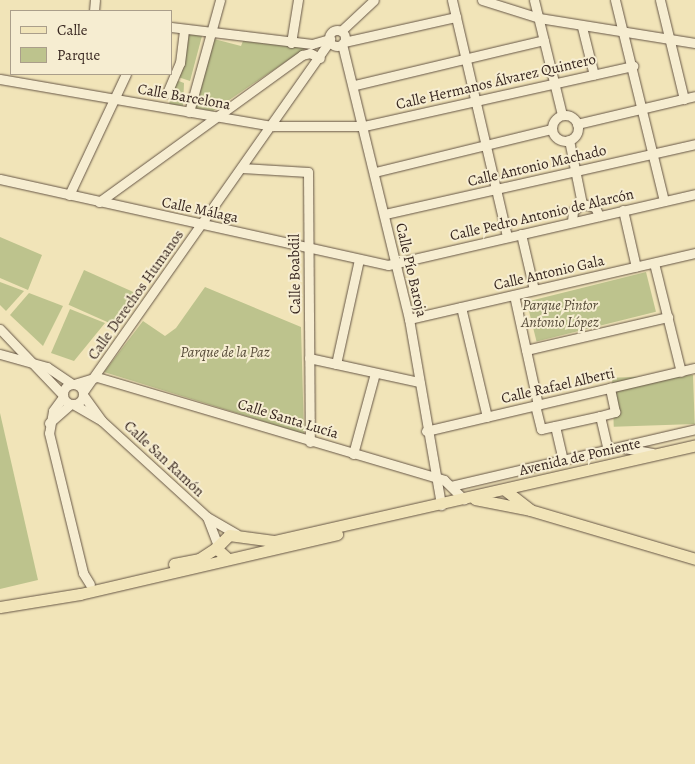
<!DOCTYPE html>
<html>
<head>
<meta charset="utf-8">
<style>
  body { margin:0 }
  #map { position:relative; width:695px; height:764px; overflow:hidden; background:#f1e4b8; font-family:Alegreya,serif }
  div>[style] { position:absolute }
  .green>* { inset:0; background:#bdc38d; transform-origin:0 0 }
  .roads { filter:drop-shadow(0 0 1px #665646) drop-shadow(0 0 1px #665646) }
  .minor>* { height:9px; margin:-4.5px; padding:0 4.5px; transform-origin:4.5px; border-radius:4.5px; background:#f6edd1 }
  .minor>.ring { margin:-4.5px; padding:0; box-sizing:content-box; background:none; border:9px solid #f6edd1; border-radius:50% }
  .major>* { height:11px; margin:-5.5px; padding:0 5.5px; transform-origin:5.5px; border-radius:5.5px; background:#f1e4b8 }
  span { translate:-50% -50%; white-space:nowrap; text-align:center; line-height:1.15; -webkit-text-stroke:4px #f6edd1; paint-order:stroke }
  .street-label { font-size:15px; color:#382720 }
  .park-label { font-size:15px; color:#594e3b; font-style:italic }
  .legend { position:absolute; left:10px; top:10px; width:162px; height:65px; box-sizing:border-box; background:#f6edd1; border:1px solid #aa9e8a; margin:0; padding:6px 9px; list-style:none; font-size:15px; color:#382720 }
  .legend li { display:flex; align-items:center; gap:10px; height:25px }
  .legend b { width:25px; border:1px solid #aa9e8a }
</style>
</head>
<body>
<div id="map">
  <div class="green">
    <div style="clip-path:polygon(187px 34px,202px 36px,190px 81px,178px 77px)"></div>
    <div style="clip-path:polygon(214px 39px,241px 46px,243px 41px,306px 48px,213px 111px,195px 108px)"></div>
    <div style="clip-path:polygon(176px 80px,184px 83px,183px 106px,169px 104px)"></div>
    <div style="clip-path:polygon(0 237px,42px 255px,28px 290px,0 278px)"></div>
    <div style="left:84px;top:270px;width:54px;height:38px;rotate:24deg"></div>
    <div style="left:646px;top:272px;width:41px;height:123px;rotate:76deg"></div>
    <div style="clip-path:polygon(0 282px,24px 291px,6px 311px,0 305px)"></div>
    <div style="clip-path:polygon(205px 287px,301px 327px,304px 434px,104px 372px,143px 321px,165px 336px,176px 328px)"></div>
    <div style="clip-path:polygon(29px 293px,63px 306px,43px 346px,10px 315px)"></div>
    <div style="clip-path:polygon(70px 309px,105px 323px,74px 361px,51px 353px)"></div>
    <div style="left:693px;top:375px;width:49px;height:81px;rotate:88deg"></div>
    <div style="clip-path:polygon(0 413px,38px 580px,0 589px)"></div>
  </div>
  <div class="roads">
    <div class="minor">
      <div style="left:452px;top:0;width:243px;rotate:76.9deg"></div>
      <div style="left:482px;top:0;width:60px;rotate:17.5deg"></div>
      <div style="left:539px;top:18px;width:158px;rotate:9.1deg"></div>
      <div style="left:534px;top:0;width:118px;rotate:76.3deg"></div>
      <div style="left:615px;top:0;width:207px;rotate:76.3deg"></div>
      <div style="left:660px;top:0;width:102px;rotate:76.4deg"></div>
      <div style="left:94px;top:11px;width:11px;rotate:-85deg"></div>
      <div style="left:171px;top:27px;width:142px;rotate:6.9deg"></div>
      <div style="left:312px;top:44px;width:19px;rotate:-16deg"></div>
      <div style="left:582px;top:27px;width:49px;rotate:76deg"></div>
      <div class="ring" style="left:329px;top:30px;width:7px;height:7px"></div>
      <div style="left:341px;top:31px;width:45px;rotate:-43.2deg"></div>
      <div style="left:344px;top:42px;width:115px;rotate:-12.6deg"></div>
      <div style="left:291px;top:43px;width:44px;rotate:-80.8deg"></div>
      <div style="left:342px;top:44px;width:283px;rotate:76.3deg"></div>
      <div style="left:409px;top:319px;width:189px;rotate:80.2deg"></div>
      <div style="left:0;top:79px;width:277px;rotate:9.8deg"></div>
      <div style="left:273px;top:126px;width:91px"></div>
      <div style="left:364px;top:126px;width:276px;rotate:-12.6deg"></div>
      <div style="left:355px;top:85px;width:194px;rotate:-13.4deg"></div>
      <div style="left:167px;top:93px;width:33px;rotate:-67deg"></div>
      <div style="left:180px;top:63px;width:34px;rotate:-83deg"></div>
      <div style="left:189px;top:112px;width:116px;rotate:-74.5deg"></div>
      <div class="ring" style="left:552px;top:115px;width:17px;height:17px"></div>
      <div style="left:577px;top:124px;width:121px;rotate:-13.3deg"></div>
      <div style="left:569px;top:140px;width:65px;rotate:78.5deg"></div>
      <div style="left:242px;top:168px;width:66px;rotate:3.5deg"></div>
      <div style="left:308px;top:172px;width:270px;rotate:89.6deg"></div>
      <div style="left:375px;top:172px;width:182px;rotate:-13.7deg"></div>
      <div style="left:0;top:179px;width:397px;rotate:12.5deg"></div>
      <div style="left:388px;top:265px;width:315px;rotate:-13deg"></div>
      <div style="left:69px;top:195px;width:134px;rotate:-64.8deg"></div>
      <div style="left:99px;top:202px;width:251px;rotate:-35.9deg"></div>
      <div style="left:302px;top:55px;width:8px;rotate:-14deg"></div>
      <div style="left:310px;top:53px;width:11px;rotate:27deg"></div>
      <div style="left:623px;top:210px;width:58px;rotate:77.2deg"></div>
      <div style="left:385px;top:214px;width:318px;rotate:-12.7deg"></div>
      <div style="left:572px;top:222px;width:11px;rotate:-85deg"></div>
      <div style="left:573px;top:211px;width:11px;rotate:-38deg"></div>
      <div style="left:582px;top:204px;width:13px;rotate:13deg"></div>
      <div style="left:595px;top:207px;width:10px;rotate:66deg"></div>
      <div style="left:521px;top:234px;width:57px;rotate:76.9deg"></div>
      <div style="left:654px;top:263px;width:112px;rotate:76.1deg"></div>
      <div style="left:514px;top:295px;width:113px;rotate:77.7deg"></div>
      <div style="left:461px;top:307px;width:113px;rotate:76.7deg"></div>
      <div style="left:409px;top:319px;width:294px;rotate:-13deg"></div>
      <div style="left:0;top:329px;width:91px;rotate:46.3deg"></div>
      <div style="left:526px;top:350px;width:146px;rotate:-13.1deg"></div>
      <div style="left:0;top:354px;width:49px;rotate:15.5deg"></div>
      <div style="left:47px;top:367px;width:30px;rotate:34deg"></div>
      <div style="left:309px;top:358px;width:113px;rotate:12.3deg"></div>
      <div style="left:336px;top:364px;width:107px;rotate:-77.6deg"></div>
      <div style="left:74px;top:384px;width:24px;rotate:-17deg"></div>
      <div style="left:97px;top:377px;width:362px;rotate:16.5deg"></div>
      <div style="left:444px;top:480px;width:28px;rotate:44deg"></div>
      <div class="ring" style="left:63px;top:384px;width:11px;height:11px"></div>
      <div style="left:83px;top:392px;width:429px;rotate:-54.9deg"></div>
      <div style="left:83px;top:395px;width:32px;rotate:54deg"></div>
      <div style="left:102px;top:421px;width:142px;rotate:42.4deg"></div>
      <div style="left:207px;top:517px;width:28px;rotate:69deg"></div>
      <div style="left:63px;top:397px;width:17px;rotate:126deg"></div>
      <div style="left:53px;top:411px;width:22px;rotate:100deg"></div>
      <div style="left:49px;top:433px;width:144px;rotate:76.3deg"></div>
      <div style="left:83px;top:573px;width:13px;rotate:58deg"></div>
      <div style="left:73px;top:404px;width:32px;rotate:30deg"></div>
      <div style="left:535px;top:405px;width:25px;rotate:76deg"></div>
      <div style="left:541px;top:429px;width:60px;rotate:-12.4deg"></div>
      <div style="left:600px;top:416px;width:16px;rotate:-15deg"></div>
      <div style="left:615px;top:412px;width:25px;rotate:-102deg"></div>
      <div style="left:600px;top:416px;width:35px;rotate:77deg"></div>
      <div style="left:49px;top:423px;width:29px;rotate:-41deg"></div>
      <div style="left:555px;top:426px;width:35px;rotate:77deg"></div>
      <div style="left:426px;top:431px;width:276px;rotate:-13.2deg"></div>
      <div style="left:624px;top:448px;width:29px;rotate:10deg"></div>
      <div style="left:353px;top:454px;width:84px;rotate:-74.8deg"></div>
      <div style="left:451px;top:486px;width:251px;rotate:-13.1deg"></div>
      <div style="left:207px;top:517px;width:34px;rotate:30deg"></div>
    </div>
    <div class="major">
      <div style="left:505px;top:490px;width:31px;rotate:38deg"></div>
      <div style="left:475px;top:499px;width:56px;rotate:11.3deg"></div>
      <div style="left:530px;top:510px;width:172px;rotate:16.5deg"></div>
      <div style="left:227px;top:558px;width:15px;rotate:-138deg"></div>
      <div style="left:216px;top:548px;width:18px;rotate:-45deg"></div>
      <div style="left:229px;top:535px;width:45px;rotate:7.6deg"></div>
      <div style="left:274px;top:541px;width:432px;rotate:-12.8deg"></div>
      <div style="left:174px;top:564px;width:25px;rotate:-11deg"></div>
      <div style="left:199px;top:559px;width:20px;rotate:-33deg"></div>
      <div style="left:0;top:607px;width:81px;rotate:-9.2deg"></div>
      <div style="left:80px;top:594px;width:264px;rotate:-13.1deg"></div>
    </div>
  </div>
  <div class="street-label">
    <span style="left:496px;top:82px;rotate:-13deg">Calle Hermanos Álvarez Quintero</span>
    <span style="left:184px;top:97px;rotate:10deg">Calle Barcelona</span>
    <span style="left:537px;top:166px;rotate:-13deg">Calle Antonio Machado</span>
    <span style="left:200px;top:210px;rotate:12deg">Calle Málaga</span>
    <span style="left:542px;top:215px;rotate:-13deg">Calle Pedro Antonio de Alarcón</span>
    <span style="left:411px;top:270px;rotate:77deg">Calle Pío Baroja</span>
    <span style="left:549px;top:273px;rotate:-13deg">Calle Antonio Gala</span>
    <span style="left:295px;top:274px;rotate:-91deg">Calle Boabdil</span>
    <span style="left:136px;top:295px;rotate:-55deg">Calle Derechos Humanos</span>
    <span style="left:558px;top:386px;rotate:-13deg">Calle Rafael Alberti</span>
    <span style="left:288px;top:419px;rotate:17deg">Calle Santa Lucía</span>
    <span style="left:580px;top:457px;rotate:-13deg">Avenida de Poniente</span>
    <span style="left:164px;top:459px;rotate:43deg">Calle San Ramón</span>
  </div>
  <div class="park-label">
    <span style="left:560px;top:314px">Parque Pintor<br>Antonio López</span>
    <span style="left:225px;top:353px">Parque de la Paz</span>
  </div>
  <ul class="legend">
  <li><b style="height:6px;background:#f1e4b8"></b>Calle</li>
  <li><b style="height:14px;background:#bdc38d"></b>Parque</li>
  </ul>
</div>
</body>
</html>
